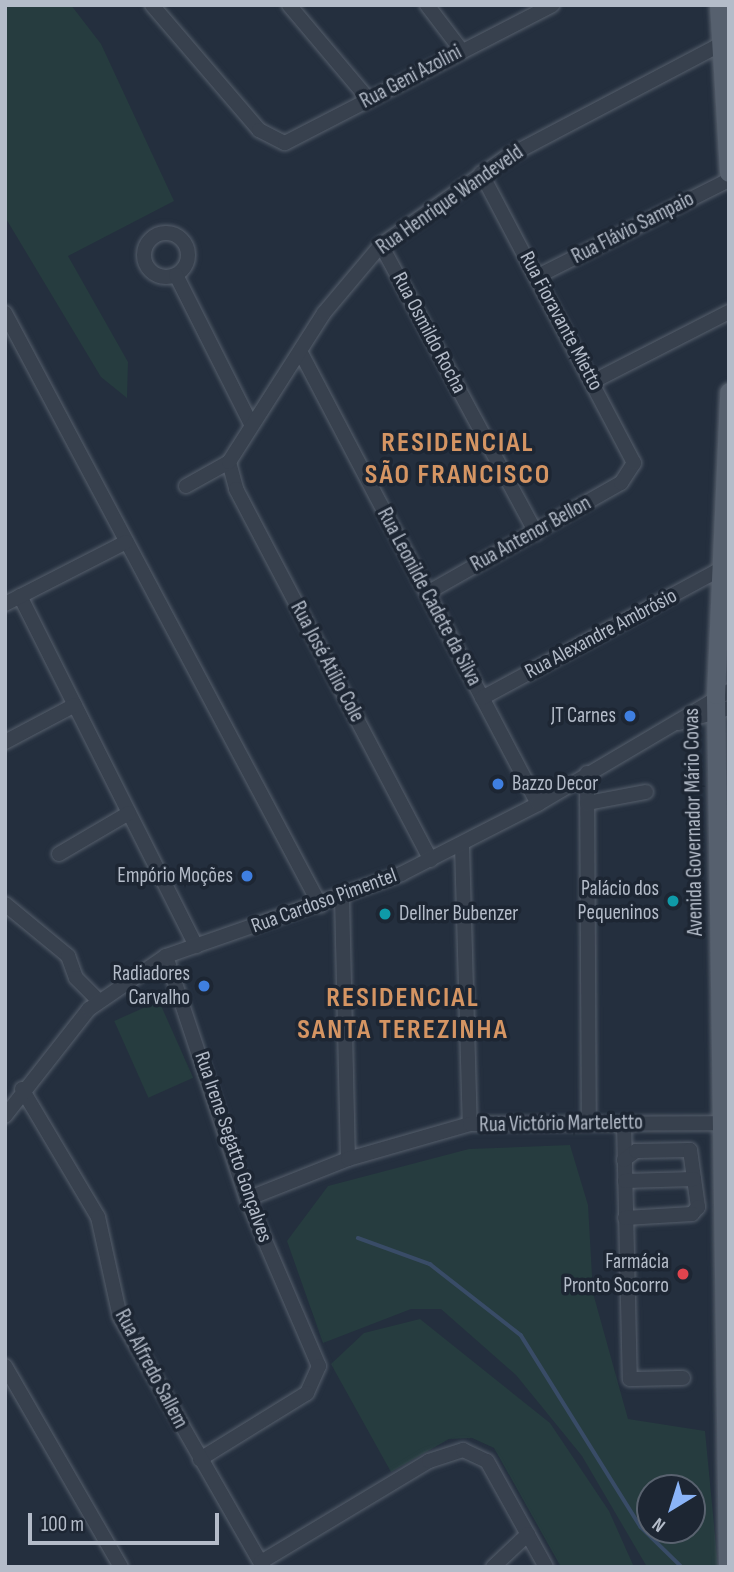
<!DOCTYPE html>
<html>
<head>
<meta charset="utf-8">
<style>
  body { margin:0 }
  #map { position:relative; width:734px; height:1572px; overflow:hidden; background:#242f3e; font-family:"Sofia Sans Condensed",sans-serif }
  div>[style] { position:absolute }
  .green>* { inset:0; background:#263c3f; transform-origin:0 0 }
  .stream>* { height:3.5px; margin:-1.75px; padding:0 1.75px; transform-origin:1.75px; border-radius:1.75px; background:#394c67 }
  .roads { filter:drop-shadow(0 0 2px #565f6c) drop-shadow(0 0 2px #565f6c) }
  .minor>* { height:14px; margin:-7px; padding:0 7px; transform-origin:7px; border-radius:7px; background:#38414e }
  .minor>.ring { margin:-7px; padding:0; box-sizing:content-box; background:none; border:14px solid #38414e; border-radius:50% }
  .major>* { height:18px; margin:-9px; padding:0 9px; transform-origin:9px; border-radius:9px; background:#56606e }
  .dots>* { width:19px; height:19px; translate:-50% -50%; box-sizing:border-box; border:4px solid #1d2633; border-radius:50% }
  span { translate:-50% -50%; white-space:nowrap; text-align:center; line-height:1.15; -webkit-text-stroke:7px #1d2633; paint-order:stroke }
  .street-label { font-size:21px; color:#b4bcc9 }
  .poi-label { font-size:21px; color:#b4bcc9 }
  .right { translate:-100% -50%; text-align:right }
  .left { translate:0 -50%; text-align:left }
  .district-label { font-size:28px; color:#d59563; font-weight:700; letter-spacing:2px }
  .frame { position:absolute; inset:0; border:7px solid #b4bcc9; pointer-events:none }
  .north { position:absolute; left:636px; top:1474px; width:70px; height:70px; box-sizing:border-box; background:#1d2633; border:2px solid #59626f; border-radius:50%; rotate:218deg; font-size:19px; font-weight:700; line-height:28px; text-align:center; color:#b4bcc9 }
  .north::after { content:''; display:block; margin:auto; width:24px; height:32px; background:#8ab4f8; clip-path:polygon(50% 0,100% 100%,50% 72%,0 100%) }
  .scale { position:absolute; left:28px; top:1513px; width:191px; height:32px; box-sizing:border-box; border:4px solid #b4bcc9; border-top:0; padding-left:9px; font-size:21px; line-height:24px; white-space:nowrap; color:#b4bcc9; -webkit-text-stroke:5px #1d2633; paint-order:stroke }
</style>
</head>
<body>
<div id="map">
  <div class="green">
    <div style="clip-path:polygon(5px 5px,71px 5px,101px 44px,174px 201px,68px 256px,128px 362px,127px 398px,101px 377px,5px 217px)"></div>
    <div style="clip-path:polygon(729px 739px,729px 1156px,727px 740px)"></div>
    <div style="left:159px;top:1001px;width:84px;height:49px;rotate:66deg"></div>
    <div style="clip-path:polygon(evenodd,570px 1145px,588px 1205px,593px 1293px,628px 1419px,705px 1431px,718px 1567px,647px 1567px,582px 1456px,516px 1375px,441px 1309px,411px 1309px,323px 1343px,287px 1241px,328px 1186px,469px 1149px,570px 1145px,692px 1488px,692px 1530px,650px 1530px,650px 1488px,692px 1488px)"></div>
    <div style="clip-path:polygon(420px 1319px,550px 1423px,609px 1511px,634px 1567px,561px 1567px,494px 1448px,472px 1438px,449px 1439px,391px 1472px,331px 1364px,364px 1333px)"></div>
  </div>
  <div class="stream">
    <div style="left:358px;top:1238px;width:77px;rotate:19.9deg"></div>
    <div style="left:430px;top:1264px;width:115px;rotate:38deg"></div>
    <div style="left:521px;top:1335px;width:226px;rotate:58deg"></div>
    <div style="left:641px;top:1527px;width:57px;rotate:44.3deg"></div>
  </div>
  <div class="roads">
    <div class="minor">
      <div style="left:152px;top:5px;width:165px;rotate:49.4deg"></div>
      <div style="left:259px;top:130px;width:29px;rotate:27deg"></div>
      <div style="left:285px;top:143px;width:301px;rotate:-27.3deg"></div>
      <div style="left:289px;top:5px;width:124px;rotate:49.9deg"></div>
      <div style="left:427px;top:5px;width:58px;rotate:52.7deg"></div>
      <div class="ring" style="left:144px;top:233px;width:30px;height:30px"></div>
      <div style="left:381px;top:245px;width:327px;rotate:61.7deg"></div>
      <div style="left:176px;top:275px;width:167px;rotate:63.3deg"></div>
      <div style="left:538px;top:276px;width:214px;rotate:-26.7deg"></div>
      <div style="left:5px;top:313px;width:671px;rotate:61.98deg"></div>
      <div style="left:301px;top:353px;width:509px;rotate:62.28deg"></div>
      <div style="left:594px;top:381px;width:152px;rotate:-27.1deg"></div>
      <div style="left:229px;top:462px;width:28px;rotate:75deg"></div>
      <div style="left:236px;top:489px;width:419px;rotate:62.3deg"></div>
      <div style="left:186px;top:486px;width:49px;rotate:-29.2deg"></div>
      <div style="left:229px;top:462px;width:177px;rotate:-57.5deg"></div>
      <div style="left:324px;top:313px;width:89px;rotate:-50deg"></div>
      <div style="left:381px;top:245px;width:151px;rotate:-35.1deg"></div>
      <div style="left:505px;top:158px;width:244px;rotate:-27.8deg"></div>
      <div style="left:427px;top:593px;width:223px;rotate:-29.6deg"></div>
      <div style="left:621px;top:483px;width:24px;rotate:-57deg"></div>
      <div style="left:634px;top:463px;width:328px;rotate:-117.8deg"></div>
      <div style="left:20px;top:596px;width:392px;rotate:63.3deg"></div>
      <div style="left:5px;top:604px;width:136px;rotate:-27.1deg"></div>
      <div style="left:482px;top:698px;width:269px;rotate:-28.4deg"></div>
      <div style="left:678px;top:723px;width:53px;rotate:-16.4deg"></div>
      <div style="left:5px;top:742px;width:79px;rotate:-27.9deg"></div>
      <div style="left:587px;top:773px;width:350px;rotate:89.7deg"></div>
      <div style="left:587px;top:803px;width:60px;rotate:-10.6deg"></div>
      <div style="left:462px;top:845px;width:279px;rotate:88.4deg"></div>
      <div style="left:59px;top:854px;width:81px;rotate:-30.4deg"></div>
      <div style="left:342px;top:897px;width:262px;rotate:88.7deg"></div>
      <div style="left:5px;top:904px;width:82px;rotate:39.5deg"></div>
      <div style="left:68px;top:956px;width:23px;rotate:70deg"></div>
      <div style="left:76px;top:978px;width:33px;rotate:45deg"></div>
      <div style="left:166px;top:956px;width:256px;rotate:71.6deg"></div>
      <div style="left:247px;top:1199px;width:182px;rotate:66.7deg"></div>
      <div style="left:319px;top:1366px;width:30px;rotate:114deg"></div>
      <div style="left:307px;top:1393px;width:126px;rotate:148.3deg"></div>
      <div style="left:22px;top:1089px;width:149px;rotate:59.3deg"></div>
      <div style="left:98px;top:1217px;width:102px;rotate:77.6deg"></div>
      <div style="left:120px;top:1317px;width:288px;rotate:60.2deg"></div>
      <div style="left:5px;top:1116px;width:136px;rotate:-51.9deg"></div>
      <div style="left:89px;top:1009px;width:93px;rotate:-34.5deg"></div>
      <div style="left:166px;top:956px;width:249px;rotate:-19.2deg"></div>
      <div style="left:401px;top:874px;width:154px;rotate:-27.1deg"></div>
      <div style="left:538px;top:804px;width:222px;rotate:-30.6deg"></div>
      <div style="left:624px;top:1123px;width:256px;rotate:88.7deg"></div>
      <div style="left:630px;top:1379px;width:53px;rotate:-1.1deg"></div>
      <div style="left:624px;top:1160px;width:15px;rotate:-37deg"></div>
      <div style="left:636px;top:1151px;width:54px;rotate:-1.1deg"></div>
      <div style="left:690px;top:1150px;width:58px;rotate:82deg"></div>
      <div style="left:698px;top:1207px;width:9px;rotate:131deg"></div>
      <div style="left:692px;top:1214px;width:67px;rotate:176.6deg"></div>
      <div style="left:625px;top:1181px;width:69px;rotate:-1.7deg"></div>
      <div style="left:247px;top:1199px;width:109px;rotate:-21.6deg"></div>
      <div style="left:348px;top:1159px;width:127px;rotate:-16deg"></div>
      <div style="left:470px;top:1124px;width:249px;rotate:-0.2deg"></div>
      <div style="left:5px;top:1366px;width:232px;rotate:60deg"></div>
      <div style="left:261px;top:1562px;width:196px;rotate:-31deg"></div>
      <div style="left:429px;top:1461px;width:36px;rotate:-18deg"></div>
      <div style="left:463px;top:1450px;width:26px;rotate:25deg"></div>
      <div style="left:487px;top:1461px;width:121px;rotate:60.9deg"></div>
      <div style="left:493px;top:1567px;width:48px;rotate:-43.3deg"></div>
    </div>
    <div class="major">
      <div style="left:719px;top:5px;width:168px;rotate:86.6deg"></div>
      <div style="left:728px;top:1567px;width:872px;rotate:-90.79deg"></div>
      <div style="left:716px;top:695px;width:303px;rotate:-87.5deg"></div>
    </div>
  </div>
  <div class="dots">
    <div style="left:630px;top:716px;background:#3f7fe0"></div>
    <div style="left:498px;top:784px;background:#3f7fe0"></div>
    <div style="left:247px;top:876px;background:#3f7fe0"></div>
    <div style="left:673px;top:901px;background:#0f9aa8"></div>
    <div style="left:385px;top:914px;background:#0f9aa8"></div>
    <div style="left:204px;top:986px;background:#3f7fe0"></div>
    <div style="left:683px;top:1274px;background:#e0444e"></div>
  </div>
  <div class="street-label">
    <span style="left:411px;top:77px;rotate:-28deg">Rua Geni Azolini</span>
    <span style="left:450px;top:200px;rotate:-35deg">Rua Henrique Wandeveld</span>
    <span style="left:633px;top:228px;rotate:-27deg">Rua Flávio Sampaio</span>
    <span style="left:561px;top:321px;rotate:62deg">Rua Fioravante Mietto</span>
    <span style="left:429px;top:333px;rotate:62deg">Rua Osmildo Rocha</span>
    <span style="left:531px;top:534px;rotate:-29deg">Rua Antenor Bellon</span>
    <span style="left:429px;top:597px;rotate:62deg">Rua Leonilde Cadete da Silva</span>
    <span style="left:601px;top:634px;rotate:-28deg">Rua Alexandre Ambrósio</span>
    <span style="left:327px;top:662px;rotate:62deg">Rua José Atílio Cole</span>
    <span style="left:694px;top:822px;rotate:-91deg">Avenida Governador Mário Covas</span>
    <span style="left:324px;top:901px;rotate:-20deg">Rua Cardoso Pimentel</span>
    <span style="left:561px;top:1124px;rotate:-1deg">Rua Victório Marteletto</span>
    <span style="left:233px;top:1147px;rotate:71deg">Rua Irene Segatto Gonçalves</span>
    <span style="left:151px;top:1369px;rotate:62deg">Rua Alfredo Sallem</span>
  </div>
  <div class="poi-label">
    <span class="right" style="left:616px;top:716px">JT Carnes</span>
    <span class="left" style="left:512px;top:784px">Bazzo Decor</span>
    <span class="right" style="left:233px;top:876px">Empório Moções</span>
    <span class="right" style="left:659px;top:901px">Palácio dos<br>Pequeninos</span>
    <span class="left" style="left:399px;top:914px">Dellner Bubenzer</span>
    <span class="right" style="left:190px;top:986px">Radiadores<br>Carvalho</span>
    <span class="right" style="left:669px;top:1274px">Farmácia<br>Pronto Socorro</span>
  </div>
  <div class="district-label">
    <span style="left:458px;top:459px">RESIDENCIAL<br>SÃO FRANCISCO</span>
    <span style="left:403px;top:1014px">RESIDENCIAL<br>SANTA TEREZINHA</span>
  </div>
  <div class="frame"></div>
  <div class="north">N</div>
  <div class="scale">100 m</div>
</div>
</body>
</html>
